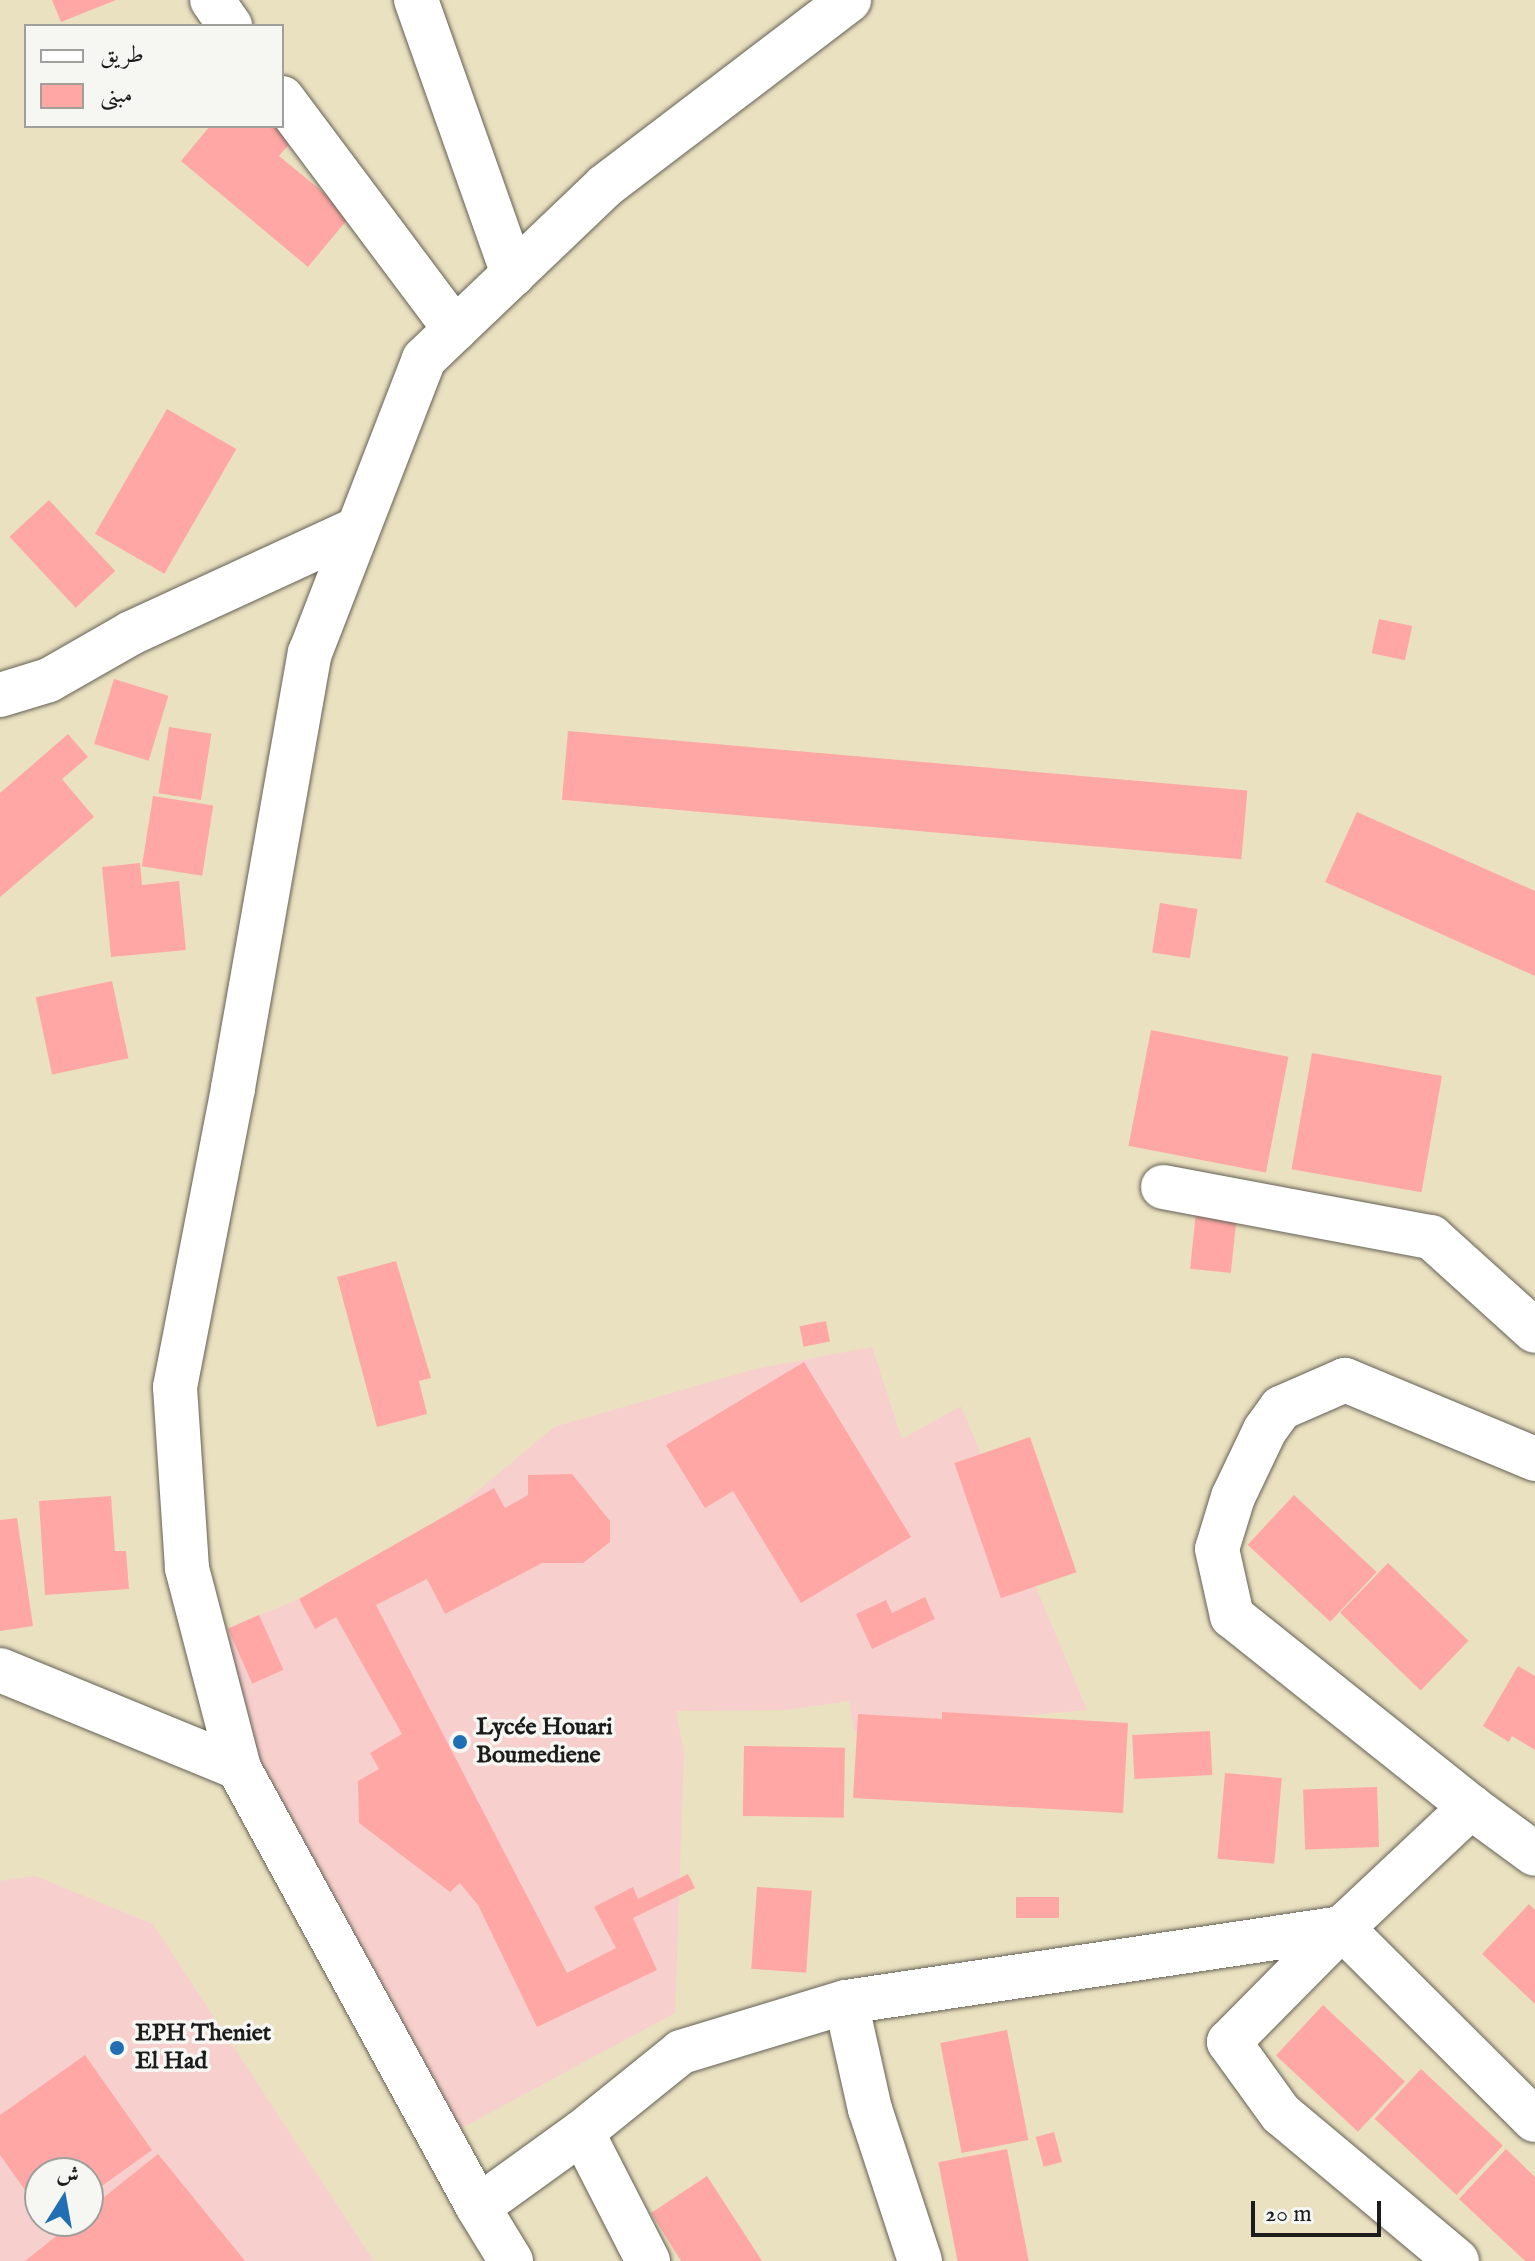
<!DOCTYPE html>
<html>
<head>
<meta charset="utf-8">
<style>
  body { margin:0 }
  #map { position:relative; width:1535px; height:2261px; overflow:hidden; background:#eae1c0; font-family:"IM FELL English",Amiri,serif }
  div>[style] { position:absolute }
  .built>* { inset:0; background:#f7d0cd }
  .building>* { inset:0; background:#ffa7a5; transform-origin:0 0 }
  .roads { filter:drop-shadow(0 0 2px #646155) drop-shadow(0 0 2px #646155) }
  .minor>* { height:44px; margin:-22px; padding:0 22px; transform-origin:22px; border-radius:22px; background:#fff }
  .dots>* { width:22px; height:22px; translate:-50% -50%; box-sizing:border-box; border:4px solid #f6f6f2; border-radius:50% }
  span { translate:-50% -50%; white-space:nowrap; text-align:center; line-height:1.15; -webkit-text-stroke:7px #f6f6f2; paint-order:stroke }
  .poi-label { font-size:24px; color:#1c1c1c; font-weight:700 }
  .left { translate:0 -50%; text-align:left }
  .legend { position:absolute; left:24px; top:24px; width:260px; height:104px; box-sizing:border-box; background:#f6f6f2; border:2px solid #9f9f9c; margin:0; padding:10px 14px; list-style:none; font-size:24px; color:#1c1c1c }
  .legend li { display:flex; align-items:center; gap:16px; height:40px }
  .legend b { width:40px; border:2px solid #9f9f9c }
  .north { position:absolute; left:24px; top:2157px; width:80px; height:80px; box-sizing:border-box; background:#f6f6f2; border:2px solid #9f9f9c; border-radius:50%; rotate:11deg; font-size:22px; font-weight:700; line-height:32px; text-align:center; color:#1c1c1c }
  .north::after { content:''; display:block; margin:auto; width:28px; height:36px; background:#1f6fb2; clip-path:polygon(50% 0,100% 100%,50% 72%,0 100%) }
  .scale { position:absolute; left:1251px; top:2201px; width:130px; height:36px; box-sizing:border-box; border:4px solid #1c1c1c; border-top:0; padding-left:10px; font-size:24px; line-height:28px; white-space:nowrap; color:#1c1c1c; -webkit-text-stroke:6px #f6f6f2; paint-order:stroke }
</style>
</head>
<body>
<div id="map">
  <div class="built">
    <div style="clip-path:polygon(872px 1347px,902px 1439px,961px 1406px,1087px 1710px,854px 1731px,849px 1701px,786px 1710px,676px 1711px,684px 1753px,675px 2013px,445px 2137px,239px 1768px,228px 1628px,299px 1599px,445px 1518px,554px 1427px,755px 1369px)"></div>
    <div style="clip-path:polygon(evenodd,35px 1876px,153px 1924px,374px 2261px,0 2261px,0 1881px,35px 1876px,40px 2173px,88px 2173px,88px 2221px,40px 2221px,40px 2173px)"></div>
  </div>
  <div class="building">
    <div style="clip-path:polygon(52px 0,116px 0,61px 22px)"></div>
    <div style="clip-path:polygon(210px 126px,282px 126px,297px 135px,279px 156px,351px 215px,308px 267px,181px 161px)"></div>
    <div style="left:167px;top:409px;width:80px;height:144px;rotate:30deg"></div>
    <div style="left:49px;top:500px;width:97px;height:54px;rotate:47deg"></div>
    <div style="left:1379px;top:619px;width:34px;height:35px;rotate:12deg"></div>
    <div style="left:114px;top:679px;width:57px;height:68px;rotate:17deg"></div>
    <div style="left:169px;top:727px;width:43px;height:67px;rotate:9deg"></div>
    <div style="left:568px;top:731px;width:682px;height:69px;rotate:5deg"></div>
    <div style="clip-path:polygon(68px 734px,88px 757px,62px 779px,94px 817px,0 897px,0 793px)"></div>
    <div style="left:153px;top:796px;width:61px;height:71px;rotate:9deg"></div>
    <div style="clip-path:polygon(1357px 812px,1535px 891px,1535px 976px,1325px 882px)"></div>
    <div style="clip-path:polygon(140px 863px,142px 885px,179px 881px,186px 950px,111px 957px,102px 867px)"></div>
    <div style="left:1160px;top:903px;width:38px;height:50px;rotate:9deg"></div>
    <div style="left:112px;top:981px;width:79px;height:78px;rotate:78deg"></div>
    <div style="left:1151px;top:1030px;width:140px;height:118px;rotate:11deg"></div>
    <div style="left:1312px;top:1053px;width:132px;height:118px;rotate:10deg"></div>
    <div style="left:1196px;top:1212px;width:41px;height:57px;rotate:6deg"></div>
    <div style="clip-path:polygon(396px 1261px,431px 1378px,419px 1381px,427px 1414px,377px 1427px,337px 1277px)"></div>
    <div style="left:826px;top:1321px;width:21px;height:27px;rotate:79deg"></div>
    <div style="clip-path:polygon(804px 1362px,911px 1537px,801px 1603px,733px 1491px,705px 1508px,666px 1445px)"></div>
    <div style="left:1030px;top:1437px;width:143px;height:80px;rotate:71deg"></div>
    <div style="clip-path:polygon(572px 1474px,610px 1521px,610px 1542px,583px 1563px,542px 1563px,445px 1614px,427px 1579px,376px 1605px,567px 1973px,616px 1948px,594px 1907px,633px 1887px,638px 1899px,688px 1874px,695px 1888px,633px 1918px,657px 1970px,537px 2027px,478px 1905px,460px 1883px,450px 1892px,359px 1823px,358px 1781px,379px 1769px,370px 1753px,402px 1734px,336px 1617px,315px 1629px,299px 1599px,494px 1488px,505px 1508px,528px 1495px,528px 1475px)"></div>
    <div style="left:1294px;top:1495px;width:113px;height:68px;rotate:43deg"></div>
    <div style="clip-path:polygon(111px 1496px,115px 1551px,126px 1551px,129px 1589px,45px 1595px,39px 1501px)"></div>
    <div style="clip-path:polygon(17px 1518px,33px 1626px,0 1631px,0 1520px)"></div>
    <div style="left:1388px;top:1563px;width:112px;height:69px;rotate:44deg"></div>
    <div style="clip-path:polygon(925px 1597px,935px 1619px,872px 1649px,856px 1614px,886px 1600px,892px 1613px)"></div>
    <div style="left:259px;top:1615px;width:60px;height:34px;rotate:66deg"></div>
    <div style="clip-path:polygon(1518px 1666px,1535px 1676px,1535px 1750px,1512px 1736px,1509px 1742px,1483px 1726px)"></div>
    <div style="clip-path:polygon(942px 1712px,1128px 1723px,1123px 1813px,853px 1798px,858px 1714px,942px 1719px)"></div>
    <div style="left:1210px;top:1731px;width:44px;height:78px;rotate:87deg"></div>
    <div style="left:744px;top:1746px;width:101px;height:70px;rotate:1deg"></div>
    <div style="left:1225px;top:1773px;width:57px;height:86px;rotate:5deg"></div>
    <div style="left:1377px;top:1787px;width:60px;height:74px;rotate:88deg"></div>
    <div style="left:757px;top:1887px;width:55px;height:82px;rotate:4deg"></div>
    <div style="left:1016px;top:1897px;width:43px;height:21px"></div>
    <div style="clip-path:polygon(1529px 1904px,1535px 1910px,1535px 2004px,1482px 1954px)"></div>
    <div style="left:1323px;top:2005px;width:112px;height:69px;rotate:43deg"></div>
    <div style="left:1007px;top:2030px;width:112px;height:68px;rotate:79deg"></div>
    <div style="clip-path:polygon(85px 2055px,152px 2150px,88px 2196px,88px 2173px,40px 2173px,40px 2211px,0 2155px,0 2115px)"></div>
    <div style="left:1421px;top:2069px;width:112px;height:68px;rotate:43deg"></div>
    <div style="left:1054px;top:2132px;width:31px;height:19px;rotate:75deg"></div>
    <div style="left:1007px;top:2149px;width:114px;height:70px;rotate:79deg"></div>
    <div style="clip-path:polygon(1506px 2149px,1535px 2177px,1535px 2261px,1525px 2261px,1459px 2199px)"></div>
    <div style="clip-path:polygon(158px 2154px,245px 2261px,25px 2261px,75px 2221px,88px 2221px,88px 2210px)"></div>
    <div style="clip-path:polygon(707px 2176px,762px 2261px,681px 2261px,651px 2213px)"></div>
  </div>
  <div class="roads">
    <div class="minor">
      <div style="left:212px;top:0;width:32px;rotate:55deg"></div>
      <div style="left:416px;top:0;width:291px;rotate:70.5deg"></div>
      <div style="left:282px;top:98px;width:289px;rotate:53.2deg"></div>
      <div style="left:0;top:695px;width:51px;rotate:-17deg"></div>
      <div style="left:49px;top:680px;width:95px;rotate:-29.8deg"></div>
      <div style="left:131px;top:633px;width:247px;rotate:-24.7deg"></div>
      <div style="left:1163px;top:1187px;width:273px;rotate:10.6deg"></div>
      <div style="left:1431px;top:1237px;width:140px;rotate:42.1deg"></div>
      <div style="left:1535px;top:1459px;width:206px;rotate:-157.4deg"></div>
      <div style="left:1345px;top:1380px;width:70px;rotate:156.4deg"></div>
      <div style="left:1281px;top:1408px;width:27px;rotate:126deg"></div>
      <div style="left:1265px;top:1430px;width:74px;rotate:115.5deg"></div>
      <div style="left:1233px;top:1497px;width:54px;rotate:107.1deg"></div>
      <div style="left:1217px;top:1549px;width:69px;rotate:77.4deg"></div>
      <div style="left:1232px;top:1616px;width:306px;rotate:38.6deg"></div>
      <div style="left:1471px;top:1807px;width:79px;rotate:36.3deg"></div>
      <div style="left:0;top:1670px;width:258px;rotate:22.3deg"></div>
      <div style="left:846px;top:2002px;width:110px;rotate:77.4deg"></div>
      <div style="left:870px;top:2109px;width:160px;rotate:71.8deg"></div>
      <div style="left:582px;top:2132px;width:145px;rotate:62.9deg"></div>
      <div style="left:478px;top:2207px;width:128px;rotate:-35.8deg"></div>
      <div style="left:582px;top:2132px;width:127px;rotate:-38.9deg"></div>
      <div style="left:681px;top:2052px;width:172px;rotate:-16.9deg"></div>
      <div style="left:846px;top:2002px;width:501px;rotate:-8.49deg"></div>
      <div style="left:1342px;top:1928px;width:272px;rotate:44.9deg"></div>
      <div style="left:511px;top:2261px;width:63px;rotate:-121.4deg"></div>
      <div style="left:478px;top:2207px;width:500px;rotate:-118.6deg"></div>
      <div style="left:239px;top:1768px;width:207px;rotate:-104.6deg"></div>
      <div style="left:187px;top:1568px;width:181px;rotate:-93.8deg"></div>
      <div style="left:175px;top:1387px;width:305px;rotate:-79deg"></div>
      <div style="left:233px;top:1088px;width:442px;rotate:-80deg"></div>
      <div style="left:310px;top:653px;width:315px;rotate:-68.8deg"></div>
      <div style="left:424px;top:359px;width:250px;rotate:-43.7deg"></div>
      <div style="left:605px;top:186px;width:307px;rotate:-37.3deg"></div>
      <div style="left:1457px;top:2261px;width:229px;rotate:-140.1deg"></div>
      <div style="left:1281px;top:2114px;width:89px;rotate:-125.8deg"></div>
      <div style="left:1229px;top:2042px;width:161px;rotate:-45.3deg"></div>
      <div style="left:1342px;top:1928px;width:177px;rotate:-43.2deg"></div>
    </div>
  </div>
  <div class="dots">
    <div style="left:460px;top:1742px;background:#1f6fb2"></div>
    <div style="left:117px;top:2048px;background:#1f6fb2"></div>
  </div>
  <div class="poi-label">
    <span class="left" style="left:476px;top:1742px">Lycée Houari<br>Boumediene</span>
    <span class="left" style="left:135px;top:2048px">EPH Theniet<br>El Had</span>
  </div>
  <ul class="legend">
  <li><b style="height:10px;background:#fff"></b>طريق</li>
  <li><b style="height:22px;background:#ffa7a5"></b>مبنى</li>
  </ul>
  <div class="north">ش</div>
  <div class="scale">20 m</div>
</div>
</body>
</html>
